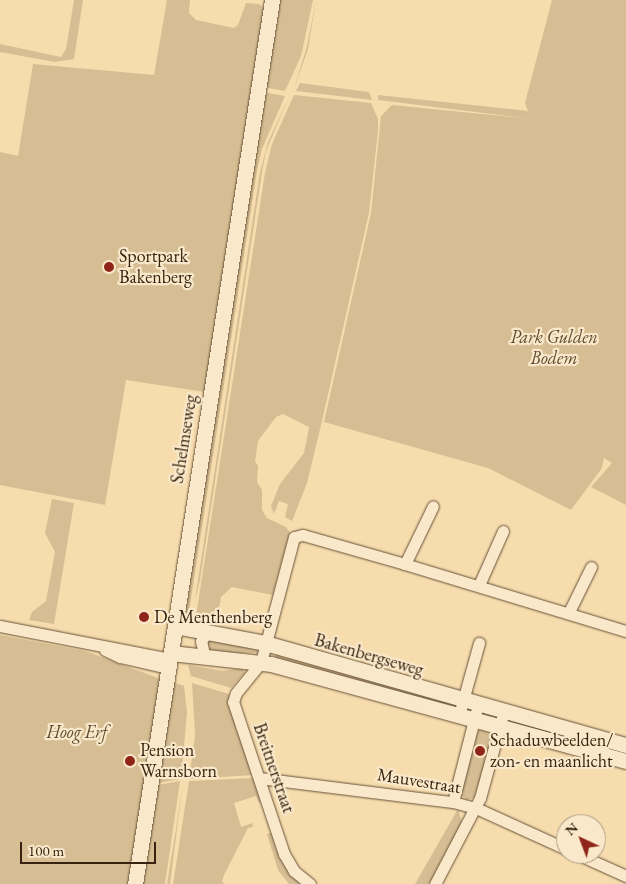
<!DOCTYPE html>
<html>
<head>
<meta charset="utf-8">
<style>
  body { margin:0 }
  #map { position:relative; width:626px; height:884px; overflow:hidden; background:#f7dcae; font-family:"EB Garamond",serif }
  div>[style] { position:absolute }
  .green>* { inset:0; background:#d6bd93 }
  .roads { filter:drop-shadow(0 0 1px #675137) drop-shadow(0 0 1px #675137) }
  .street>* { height:11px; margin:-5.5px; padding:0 5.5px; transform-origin:5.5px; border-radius:5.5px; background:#fae8ca }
  .secondary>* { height:15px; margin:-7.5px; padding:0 7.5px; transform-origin:7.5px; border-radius:7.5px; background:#fae8ca }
  .dots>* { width:14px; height:14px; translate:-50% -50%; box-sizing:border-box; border:2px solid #fae8ca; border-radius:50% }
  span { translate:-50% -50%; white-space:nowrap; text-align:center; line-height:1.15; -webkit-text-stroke:4.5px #fae8ca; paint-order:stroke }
  .poi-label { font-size:18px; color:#37230f }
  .left { translate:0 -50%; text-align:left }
  .park-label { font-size:18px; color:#5f4a30; font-style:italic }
  .street-label { font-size:18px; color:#37230f }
  .north { position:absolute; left:556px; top:814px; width:50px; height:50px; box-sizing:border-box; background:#fae8ca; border:1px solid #ac997f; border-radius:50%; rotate:317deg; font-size:14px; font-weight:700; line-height:20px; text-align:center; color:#37230f }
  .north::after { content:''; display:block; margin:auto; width:18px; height:22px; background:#8f2418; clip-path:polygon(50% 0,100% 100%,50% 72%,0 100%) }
  .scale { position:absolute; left:20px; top:842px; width:136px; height:22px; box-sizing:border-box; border:2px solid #37230f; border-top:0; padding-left:6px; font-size:15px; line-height:18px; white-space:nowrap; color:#37230f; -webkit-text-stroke:4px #fae8ca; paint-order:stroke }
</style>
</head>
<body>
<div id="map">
  <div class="green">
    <div style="clip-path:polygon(74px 0,83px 0,74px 59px,55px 62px,0 52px,0 44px,61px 57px,66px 49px)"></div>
    <div style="clip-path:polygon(167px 0,190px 0,189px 13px,196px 20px,234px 28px,238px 25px,246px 3px,259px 4px,264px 8px,205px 392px,126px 380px,105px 505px,0 485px,0 152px,18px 156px,33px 64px,154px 75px)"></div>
    <div style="clip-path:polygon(278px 0,313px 0,301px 56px,285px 91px,263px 87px)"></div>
    <div style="clip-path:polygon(316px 0,308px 49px,294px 89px,307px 46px)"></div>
    <div style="clip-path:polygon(552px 0,626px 0,626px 505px,591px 487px,612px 463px,604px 458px,602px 468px,571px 510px,488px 468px,324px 422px,371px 213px,381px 116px,392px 105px,532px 119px,378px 100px,378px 95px,528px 111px,525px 103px)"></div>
    <div style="clip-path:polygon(300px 83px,369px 92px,372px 100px,296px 91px)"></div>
    <div style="clip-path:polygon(262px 92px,285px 96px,262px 149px,257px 171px,188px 618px,183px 615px)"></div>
    <div style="clip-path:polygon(294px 95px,371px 103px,378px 119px,378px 131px,369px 213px,322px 421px,307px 483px,292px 521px,285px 517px,288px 504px,279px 501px,274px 514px,271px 506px,280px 484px,304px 453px,309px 427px,283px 414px,276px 417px,258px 441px,255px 461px,258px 466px,257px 482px,262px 490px,262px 510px,267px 518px,286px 527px,290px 533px,273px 595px,232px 587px,221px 597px,218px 615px,204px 621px,196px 616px,265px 173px,272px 144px)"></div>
    <div style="clip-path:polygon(288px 99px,266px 151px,262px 172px,200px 580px,195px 600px,260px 172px,268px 142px)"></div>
    <div style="clip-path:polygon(52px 499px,74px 503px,54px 624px,29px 620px,32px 612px,46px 601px,55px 552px,45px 533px)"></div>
    <div style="clip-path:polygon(0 635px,85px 651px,161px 679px,131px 884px,0 884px)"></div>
    <div style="clip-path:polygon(208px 640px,256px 648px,258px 653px,209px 653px)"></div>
    <div style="clip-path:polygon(277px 653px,451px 702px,451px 706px,274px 658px)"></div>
    <div style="clip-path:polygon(188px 665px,223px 671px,241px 668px,245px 672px,231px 688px,191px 676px)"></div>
    <div style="clip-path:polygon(172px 682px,184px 686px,187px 712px,181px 779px,158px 783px)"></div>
    <div style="clip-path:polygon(192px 683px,229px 694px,253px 775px,189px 779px,195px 735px)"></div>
    <div style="clip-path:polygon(481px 729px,493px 735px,476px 797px,467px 800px,459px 793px,475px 734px)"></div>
    <div style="clip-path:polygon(254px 778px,262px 802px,259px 803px,256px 796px,234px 803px,241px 827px,252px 823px,253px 827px,248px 828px,224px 875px,222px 882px,225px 884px,173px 884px,189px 781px)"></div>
    <div style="clip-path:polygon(180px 781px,165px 884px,139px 884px,158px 785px)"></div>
    <div style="clip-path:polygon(183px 781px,170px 884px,167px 884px,176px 829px)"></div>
    <div style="clip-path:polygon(458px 809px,462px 823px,429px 884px,415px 884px)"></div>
    <div style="clip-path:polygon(273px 832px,301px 884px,289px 884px,278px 870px,267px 834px)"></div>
  </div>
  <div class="roads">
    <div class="street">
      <div style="left:405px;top:564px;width:64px;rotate:-64.2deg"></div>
      <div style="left:479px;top:585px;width:59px;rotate:-66deg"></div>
      <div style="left:569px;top:612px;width:50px;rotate:-63.9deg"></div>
      <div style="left:0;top:626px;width:173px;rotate:11deg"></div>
      <div style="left:105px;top:650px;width:17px;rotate:25deg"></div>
      <div style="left:120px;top:657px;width:49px;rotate:12.9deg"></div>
      <div style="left:205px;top:658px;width:17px;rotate:-103deg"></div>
      <div style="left:201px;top:641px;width:12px;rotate:-55deg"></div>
      <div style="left:459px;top:715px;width:75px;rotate:-74.5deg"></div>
      <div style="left:259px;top:778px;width:195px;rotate:7.1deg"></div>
      <div style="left:453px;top:802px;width:24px;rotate:15deg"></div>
      <div style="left:476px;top:808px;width:99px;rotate:24.5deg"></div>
      <div style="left:453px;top:802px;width:93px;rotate:-75.7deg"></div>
      <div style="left:577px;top:854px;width:54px;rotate:24.2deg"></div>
      <div style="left:310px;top:884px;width:21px;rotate:-141deg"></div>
      <div style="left:294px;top:871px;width:20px;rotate:-120deg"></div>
      <div style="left:284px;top:854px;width:160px;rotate:-108.5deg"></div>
      <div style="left:233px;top:702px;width:9px;rotate:-72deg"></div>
      <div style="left:236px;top:693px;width:40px;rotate:-51deg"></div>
      <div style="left:261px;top:662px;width:129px;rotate:-75.2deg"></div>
      <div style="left:294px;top:537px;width:9px;rotate:-13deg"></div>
      <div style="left:303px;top:535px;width:106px;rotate:15.9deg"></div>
      <div style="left:405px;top:564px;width:231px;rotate:16.9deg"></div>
      <div style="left:435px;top:884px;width:97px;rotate:-62.4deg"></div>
      <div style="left:480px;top:798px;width:83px;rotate:-74.6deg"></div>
    </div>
    <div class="secondary">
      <div style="left:175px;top:626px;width:92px;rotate:10.7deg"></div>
      <div style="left:265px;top:643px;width:375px;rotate:15.8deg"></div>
      <div style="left:171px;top:653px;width:101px;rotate:6.3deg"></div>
      <div style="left:271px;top:664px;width:368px;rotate:15.3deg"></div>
      <div style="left:135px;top:884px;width:895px;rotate:-81.19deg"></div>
    </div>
  </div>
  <div class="dots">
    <div style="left:109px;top:267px;background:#8f2418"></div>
    <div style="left:144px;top:617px;background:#8f2418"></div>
    <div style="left:480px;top:751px;background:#8f2418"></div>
    <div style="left:130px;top:761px;background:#8f2418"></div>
  </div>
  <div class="poi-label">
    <span class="left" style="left:119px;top:267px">Sportpark<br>Bakenberg</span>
    <span class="left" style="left:154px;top:617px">De Menthenberg</span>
    <span class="left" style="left:490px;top:751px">Schaduwbeelden/<br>zon- en maanlicht</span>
    <span class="left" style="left:140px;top:761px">Pension<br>Warnsborn</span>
  </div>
  <div class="park-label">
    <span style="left:554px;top:348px">Park Gulden<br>Bodem</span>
    <span style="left:77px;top:732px">Hoog Erf</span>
  </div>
  <div class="street-label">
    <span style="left:184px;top:439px;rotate:-81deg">Schelmseweg</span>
    <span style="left:369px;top:655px;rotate:16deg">Bakenbergseweg</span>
    <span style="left:274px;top:768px;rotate:71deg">Breitnerstraat</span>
    <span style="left:419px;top:781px;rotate:9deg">Mauvestraat</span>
  </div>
  <div class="north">N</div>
  <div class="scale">100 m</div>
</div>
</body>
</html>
